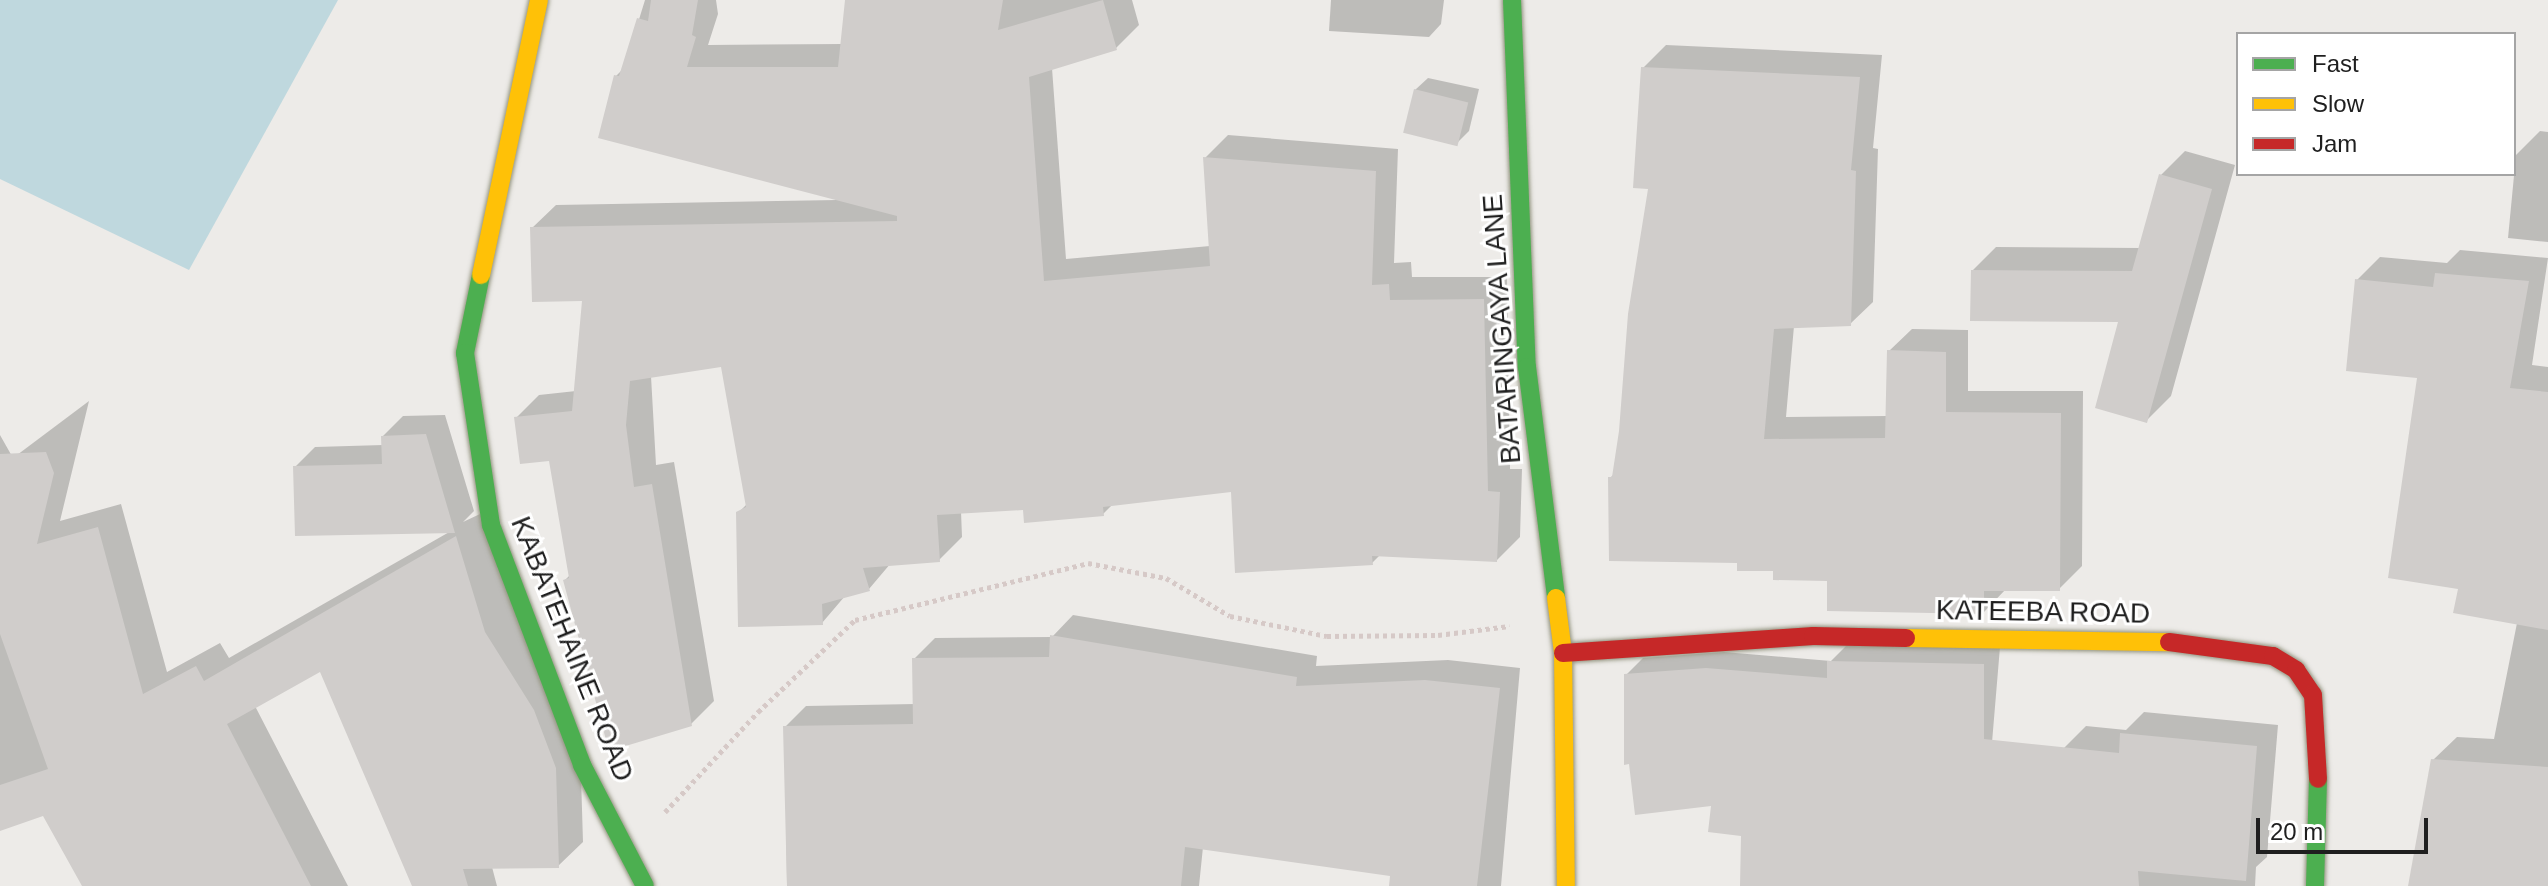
<!DOCTYPE html>
<html>
<head>
<meta charset="utf-8">
<style>
  body { margin:0 }
  #map { position:relative; width:2548px; height:886px; overflow:hidden; background:#edebe8; font-family:Helvetica,sans-serif }
  div>[style] { position:absolute }
  .water>* { inset:0; background:#bfd8de }
  .shadow>* { inset:0; background:#0003 }
  .building>* { inset:0; background:#d0cdcb; transform-origin:0 0 }
  .path>* { height:5px; margin-top:-2.5px; transform-origin:0; background:repeating-linear-gradient(90deg,#d6c9c7 0 4px,transparent 0 8px) }
  .roads { filter:drop-shadow(0 0 2px #949581) drop-shadow(0 0 2px #949581) }
  .fast>* { height:18px; margin:-9px; padding:0 9px; transform-origin:9px; border-radius:9px; background:#4caf50 }
  .slow>* { height:18px; margin:-9px; padding:0 9px; transform-origin:9px; border-radius:9px; background:#ffc107 }
  .jam>* { height:18px; margin:-9px; padding:0 9px; transform-origin:9px; border-radius:9px; background:#c62828 }
  span { translate:-50% -50%; white-space:nowrap; text-align:center; line-height:1.15; -webkit-text-stroke:6px #fff; paint-order:stroke }
  .street-label { font-size:28px; color:#1f1f1f }
  .legend { position:absolute; left:2236px; top:32px; width:280px; height:144px; box-sizing:border-box; background:#fff; border:2px solid #a5a5a5; margin:0; padding:10px 14px; list-style:none; font-size:24px; color:#1f1f1f }
  .legend li { display:flex; align-items:center; gap:16px; height:40px }
  .legend b { width:40px; border:2px solid #a5a5a5 }
  .scale { position:absolute; left:2256px; top:818px; width:172px; height:36px; box-sizing:border-box; border:4px solid #1f1f1f; border-top:0; padding-left:10px; font-size:24px; line-height:28px; white-space:nowrap; color:#1f1f1f; -webkit-text-stroke:6px #fff; paint-order:stroke }
</style>
</head>
<body>
<div id="map">
  <div class="water">
    <div style="clip-path:polygon(0 0,338px 0,189px 270px,0 179px)"></div>
  </div>
  <div class="shadow">
    <div style="clip-path:polygon(645px 0,716px 0,718px 14px,708px 45px,843px 44px,847px 0,1132px 0,1139px 25px,1116px 48px,1052px 68px,1066px 259px,1210px 246px,1205px 158px,1228px 135px,1398px 149px,1394px 263px,1411px 262px,1412px 277px,1507px 277px,1510px 469px,1522px 469px,1520px 537px,1497px 560px,1381px 554px,1372px 563px,1232px 490px,1113px 504px,1103px 514px,1024px 508px,961px 511px,962px 537px,939px 560px,891px 563px,869px 589px,845px 596px,822px 623px,738px 513px,747px 504px,723px 364px,651px 376px,656px 465px,674px 462px,714px 701px,691px 724px,565px 580px,570px 575px,551px 459px,516px 418px,539px 395px,576px 391px,584px 299px,532px 228px,556px 205px,837px 200px,616px 76px,624px 68px)"></div>
    <div style="clip-path:polygon(1331px 0,1444px 0,1441px 24px,1429px 37px,1329px 31px)"></div>
    <div style="clip-path:polygon(1666px 45px,1882px 55px,1873px 148px,1878px 149px,1873px 302px,1850px 324px,1794px 326px,1786px 417px,1888px 416px,1889px 351px,1912px 329px,1968px 330px,1968px 391px,2083px 391px,2082px 566px,2059px 589px,2006px 589px,1984px 612px,1739px 561px,1610px 478px,1615px 473px,1650px 188px,1643px 68px)"></div>
    <div style="clip-path:polygon(1428px 78px,1479px 89px,1469px 131px,1457px 143px,1415px 90px)"></div>
    <div style="clip-path:polygon(2540px 131px,2548px 132px,2548px 242px,2508px 238px,2516px 155px)"></div>
    <div style="clip-path:polygon(2185px 151px,2235px 165px,2171px 396px,2147px 420px,2121px 320px,1973px 270px,1996px 247px,2141px 248px,2161px 175px)"></div>
    <div style="clip-path:polygon(2460px 250px,2548px 258px,2532px 365px,2548px 367px,2548px 886px,2410px 886px,2433px 760px,2457px 737px,2494px 739px,2517px 623px,2460px 587px,2420px 376px,2357px 280px,2380px 257px,2447px 263px)"></div>
    <div style="clip-path:polygon(89px 401px,60px 521px,121px 504px,167px 672px,220px 643px,229px 658px,451px 531px,295px 467px,315px 447px,383px 445px,383px 436px,403px 416px,445px 415px,474px 511px,463px 522px,480px 514px,580px 743px,583px 842px,558px 866px,492px 867px,497px 886px,414px 886px,321px 669px,255px 706px,348px 886px,84px 886px,44px 813px,0 829px,0 435px,13px 458px)"></div>
    <div style="clip-path:polygon(1073px 615px,1317px 656px,1316px 666px,1448px 660px,1520px 668px,1501px 886px,1411px 886px,1393px 874px,1203px 847px,1199px 886px,787px 886px,785px 727px,806px 706px,915px 704px,914px 659px,935px 638px,1052px 637px)"></div>
    <div style="clip-path:polygon(1847px 645px,2000px 647px,1980px 886px,1742px 886px,1744px 835px,1713px 804px,1626px 675px,1643px 658px,1724px 652px,1831px 661px)"></div>
    <div style="clip-path:polygon(2144px 712px,2278px 725px,2267px 857px,2256px 867px,2255px 886px,2053px 886px,2064px 748px,2086px 726px,2126px 730px)"></div>
  </div>
  <div class="building">
    <div style="clip-path:polygon(651px 0,698px 0,692px 35px,696px 37px,687px 67px,838px 67px,845px 0,1003px 0,998px 30px,1103px 0,1117px 50px,1029px 77px,1044px 281px,1210px 266px,1203px 157px,1376px 171px,1372px 285px,1389px 284px,1390px 300px,1484px 299px,1488px 491px,1500px 492px,1497px 562px,1372px 556px,1373px 565px,1235px 573px,1231px 492px,1103px 507px,1104px 516px,1024px 523px,1023px 510px,937px 515px,940px 562px,863px 568px,870px 591px,822px 604px,823px 625px,738px 627px,736px 512px,746px 507px,721px 367px,630px 381px,626px 425px,634px 487px,652px 484px,692px 726px,609px 751px,563px 580px,569px 578px,549px 461px,520px 464px,514px 417px,572px 411px,582px 301px,532px 302px,530px 227px,897px 221px,897px 216px,598px 138px,614px 75px,619px 76px,637px 18px,648px 21px)"></div>
    <div style="clip-path:polygon(1641px 67px,1860px 77px,1851px 170px,1856px 171px,1851px 326px,1774px 329px,1764px 439px,1885px 438px,1887px 350px,1946px 352px,1946px 412px,2061px 413px,2060px 591px,1984px 591px,1984px 614px,1827px 611px,1827px 581px,1773px 580px,1773px 571px,1737px 571px,1737px 563px,1609px 561px,1608px 477px,1612px 477px,1619px 431px,1628px 314px,1648px 189px,1633px 188px)"></div>
    <div style="left:1414px;top:89px;width:56px;height:45px;rotate:14deg"></div>
    <div style="clip-path:polygon(2159px 174px,2212px 189px,2147px 423px,2095px 408px,2118px 322px,1970px 321px,1971px 270px,2132px 271px)"></div>
    <div style="clip-path:polygon(2435px 273px,2529px 281px,2510px 388px,2548px 392px,2548px 630px,2453px 613px,2458px 589px,2388px 578px,2417px 378px,2346px 371px,2355px 279px,2433px 287px)"></div>
    <div style="clip-path:polygon(426px 434px,455px 533px,295px 536px,293px 466px,382px 464px,381px 436px)"></div>
    <div style="clip-path:polygon(46px 452px,54px 473px,37px 544px,98px 527px,143px 694px,196px 666px,204px 681px,456px 536px,485px 632px,534px 710px,556px 768px,559px 868px,463px 869px,468px 886px,412px 886px,320px 672px,227px 724px,311px 886px,82px 886px,43px 816px,0 831px,0 785px,48px 769px,0 634px,0 454px)"></div>
    <div style="clip-path:polygon(1050px 635px,1297px 677px,1296px 686px,1425px 680px,1500px 688px,1477px 886px,1389px 886px,1390px 876px,1185px 847px,1181px 886px,787px 886px,783px 726px,913px 724px,912px 658px,1049px 657px)"></div>
    <div style="clip-path:polygon(1827px 661px,1984px 664px,1984px 739px,2119px 753px,2120px 733px,2257px 746px,2246px 881px,2138px 871px,2139px 886px,1740px 886px,1741px 836px,1708px 832px,1711px 806px,1635px 815px,1629px 764px,1624px 765px,1624px 674px,1706px 668px,1827px 678px)"></div>
    <div style="clip-path:polygon(2431px 759px,2548px 767px,2548px 886px,2408px 886px)"></div>
  </div>
  <div class="path">
    <div style="left:665px;top:812px;width:137px;rotate:-47.1deg"></div>
    <div style="left:758px;top:712px;width:134px;rotate:-43.5deg"></div>
    <div style="left:855px;top:620px;width:240px;rotate:-13.7deg"></div>
    <div style="left:1088px;top:563px;width:79px;rotate:10.9deg"></div>
    <div style="left:1166px;top:578px;width:74px;rotate:30.7deg"></div>
    <div style="left:1230px;top:616px;width:99px;rotate:11.7deg"></div>
    <div style="left:1327px;top:636px;width:111px;rotate:-0.5deg"></div>
    <div style="left:1438px;top:635px;width:72px;rotate:-7.2deg"></div>
  </div>
  <div class="roads">
    <div class="fast">
      <div style="left:1512px;top:0;width:367px;rotate:87.7deg"></div>
      <div style="left:1527px;top:367px;width:233px;rotate:82.8deg"></div>
      <div style="left:481px;top:275px;width:80px;rotate:101.6deg"></div>
      <div style="left:465px;top:353px;width:174px;rotate:81.4deg"></div>
      <div style="left:491px;top:525px;width:257px;rotate:69.2deg"></div>
      <div style="left:582px;top:765px;width:136px;rotate:62.5deg"></div>
      <div style="left:2315px;top:886px;width:107px;rotate:-88.4deg"></div>
    </div>
    <div class="slow">
      <div style="left:481px;top:275px;width:281px;rotate:-78.1deg"></div>
      <div style="left:1556px;top:598px;width:55px;rotate:82.7deg"></div>
      <div style="left:1563px;top:653px;width:233px;rotate:89.3deg"></div>
      <div style="left:1906px;top:638px;width:263px;rotate:0.9deg"></div>
    </div>
    <div class="jam">
      <div style="left:2169px;top:642px;width:105px;rotate:7.7deg"></div>
      <div style="left:2273px;top:656px;width:27px;rotate:31deg"></div>
      <div style="left:2296px;top:670px;width:30px;rotate:56deg"></div>
      <div style="left:2313px;top:695px;width:84px;rotate:86.6deg"></div>
      <div style="left:1563px;top:653px;width:251px;rotate:-3.9deg"></div>
      <div style="left:1813px;top:636px;width:93px;rotate:1.2deg"></div>
    </div>
  </div>
  <div class="street-label">
    <span style="left:1502px;top:329px;rotate:-94deg">BATARINGAYA LANE</span>
    <span style="left:2043px;top:612px;rotate:1deg">KATEEBA ROAD</span>
    <span style="left:572px;top:649px;rotate:68deg">KABATEHAINE ROAD</span>
  </div>
  <ul class="legend">
  <li><b style="height:10px;background:#4caf50"></b>Fast</li>
  <li><b style="height:10px;background:#ffc107"></b>Slow</li>
  <li><b style="height:10px;background:#c62828"></b>Jam</li>
  </ul>
  <div class="scale">20 m</div>
</div>
</body>
</html>
